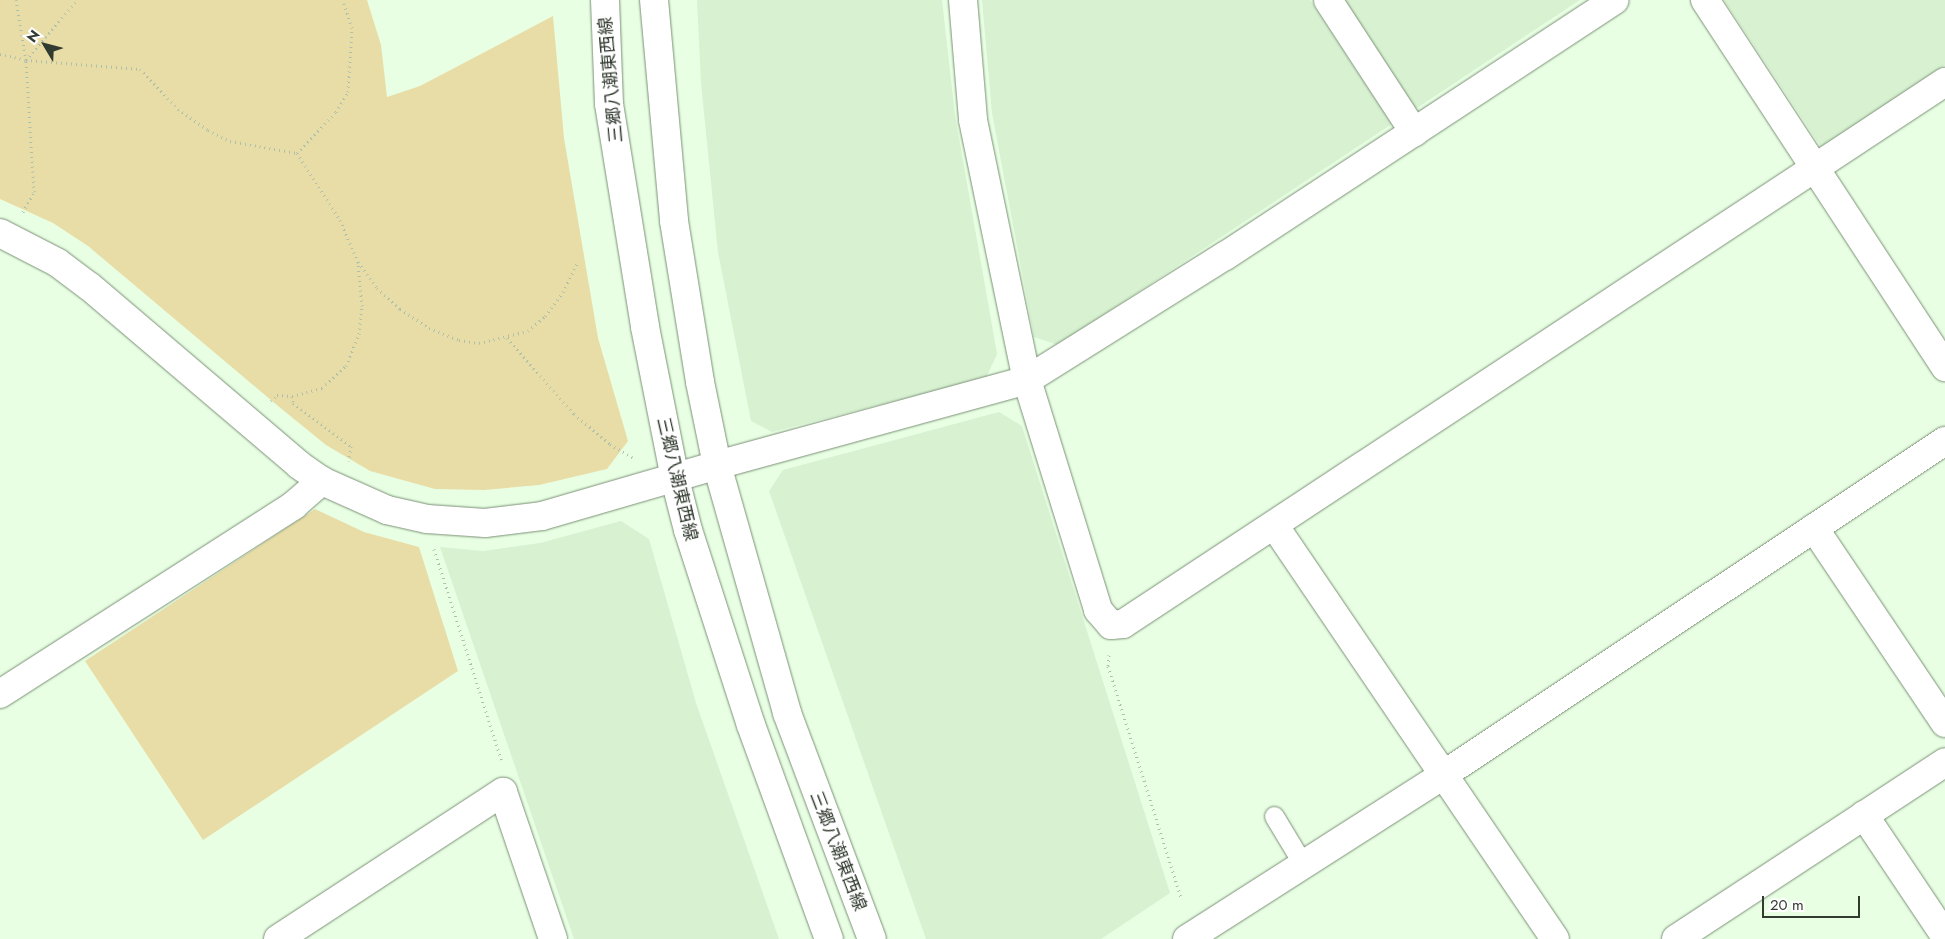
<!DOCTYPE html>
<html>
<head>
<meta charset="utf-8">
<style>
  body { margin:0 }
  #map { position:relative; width:1945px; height:939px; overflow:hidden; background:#e8ffe3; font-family:Jost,"Noto Sans JP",sans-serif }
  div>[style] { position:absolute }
  .built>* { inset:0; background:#d7f1d1 }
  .green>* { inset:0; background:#e9dda7 }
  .path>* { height:3px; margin-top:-1.5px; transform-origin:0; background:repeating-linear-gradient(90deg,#aec0aa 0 1px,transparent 0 5px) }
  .roads { filter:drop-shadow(0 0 1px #7c9077) drop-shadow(0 0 1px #7c9077) }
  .lane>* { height:19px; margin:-9.5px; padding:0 9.5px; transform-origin:9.5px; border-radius:9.5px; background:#fff }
  .street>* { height:28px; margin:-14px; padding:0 14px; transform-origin:14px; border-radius:14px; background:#fff }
  .secondary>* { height:28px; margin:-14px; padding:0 14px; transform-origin:14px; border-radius:14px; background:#fff }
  span { translate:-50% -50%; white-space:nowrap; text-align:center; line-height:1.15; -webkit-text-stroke:4px #fff; paint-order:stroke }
  .street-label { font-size:18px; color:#323b30 }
  .north { position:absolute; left:20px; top:20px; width:50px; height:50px; -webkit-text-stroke:4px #fff; paint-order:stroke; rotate:307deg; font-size:14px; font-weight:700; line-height:20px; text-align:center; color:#323b30 }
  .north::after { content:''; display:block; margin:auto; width:18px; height:22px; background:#323b30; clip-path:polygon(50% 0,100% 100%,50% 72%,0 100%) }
  .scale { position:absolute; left:1762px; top:896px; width:98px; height:22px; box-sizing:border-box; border:2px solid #323b30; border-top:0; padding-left:6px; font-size:15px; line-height:18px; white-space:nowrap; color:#323b30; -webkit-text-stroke:4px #fff; paint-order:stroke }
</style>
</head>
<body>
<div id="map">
  <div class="built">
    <div style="clip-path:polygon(697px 0,942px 0,955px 115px,997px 354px,986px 378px,772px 432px,751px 421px,718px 252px,701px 83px)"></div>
    <div style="clip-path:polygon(982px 0,1310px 0,1392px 124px,1058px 345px,1034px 337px,992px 113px)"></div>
    <div style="clip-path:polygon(1341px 0,1580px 0,1414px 110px)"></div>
    <div style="clip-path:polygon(1724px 0,1945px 0,1945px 65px,1821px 147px)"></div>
    <div style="clip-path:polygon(999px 412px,1022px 426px,1170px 893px,1101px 939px,926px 939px,769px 491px,783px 470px)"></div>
    <div style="clip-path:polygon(621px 521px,649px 539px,696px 703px,779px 939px,574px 939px,440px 547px,483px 551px,540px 543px)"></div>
  </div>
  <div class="green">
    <div style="clip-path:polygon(0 0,367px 0,381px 45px,387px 97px,420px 86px,553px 16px,564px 138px,598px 338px,628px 441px,607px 469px,539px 485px,484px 490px,435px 489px,370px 471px,326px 445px,278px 406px,88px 246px,53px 223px,0 199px)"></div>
    <div style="clip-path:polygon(315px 509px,364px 532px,419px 547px,458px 671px,203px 840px,85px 661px)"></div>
  </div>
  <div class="path">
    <div style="left:0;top:54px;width:27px;rotate:13deg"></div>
    <div style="left:26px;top:60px;width:61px;rotate:-99.5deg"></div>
    <div style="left:26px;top:60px;width:79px;rotate:-49.6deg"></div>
    <div style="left:297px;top:153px;width:57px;rotate:-46.4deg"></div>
    <div style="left:336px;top:112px;width:23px;rotate:-59deg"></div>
    <div style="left:348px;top:92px;width:64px;rotate:-86.4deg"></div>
    <div style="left:352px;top:28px;width:29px;rotate:-108deg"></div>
    <div style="left:23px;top:212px;width:23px;rotate:-61deg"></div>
    <div style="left:34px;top:192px;width:132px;rotate:-93.5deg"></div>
    <div style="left:26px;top:60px;width:114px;rotate:4.5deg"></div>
    <div style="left:140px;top:69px;width:55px;rotate:46.5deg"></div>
    <div style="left:178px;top:109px;width:37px;rotate:35deg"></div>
    <div style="left:208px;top:130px;width:25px;rotate:27deg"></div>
    <div style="left:230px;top:141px;width:68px;rotate:10.2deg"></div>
    <div style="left:297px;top:153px;width:80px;rotate:57.3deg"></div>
    <div style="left:340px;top:220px;width:46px;rotate:66.8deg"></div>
    <div style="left:358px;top:262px;width:32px;rotate:54deg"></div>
    <div style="left:377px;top:288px;width:31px;rotate:42deg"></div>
    <div style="left:400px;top:309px;width:35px;rotate:33deg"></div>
    <div style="left:429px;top:328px;width:32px;rotate:22deg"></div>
    <div style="left:459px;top:340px;width:20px;rotate:9deg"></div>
    <div style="left:479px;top:343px;width:50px;rotate:-13.8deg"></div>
    <div style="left:528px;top:331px;width:23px;rotate:-41deg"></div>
    <div style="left:545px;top:316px;width:30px;rotate:-53deg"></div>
    <div style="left:563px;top:292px;width:34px;rotate:-64deg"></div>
    <div style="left:507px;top:338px;width:101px;rotate:48.6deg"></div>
    <div style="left:574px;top:414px;width:47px;rotate:39.8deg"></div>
    <div style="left:610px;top:444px;width:26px;rotate:31deg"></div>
    <div style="left:292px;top:396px;width:7px;rotate:82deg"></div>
    <div style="left:293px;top:403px;width:72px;rotate:36.6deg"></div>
    <div style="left:351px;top:446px;width:15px;rotate:98deg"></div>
    <div style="left:271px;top:401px;width:8px;rotate:-45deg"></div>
    <div style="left:277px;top:395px;width:15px;rotate:4deg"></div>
    <div style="left:292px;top:396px;width:31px;rotate:-15deg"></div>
    <div style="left:322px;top:388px;width:33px;rotate:-43deg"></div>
    <div style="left:346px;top:366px;width:35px;rotate:-68deg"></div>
    <div style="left:359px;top:334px;width:28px;rotate:-84deg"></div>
    <div style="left:362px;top:306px;width:43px;rotate:-95.3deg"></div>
    <div style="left:434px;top:549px;width:224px;rotate:72.3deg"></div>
    <div style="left:1109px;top:655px;width:11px;rotate:95deg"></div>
    <div style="left:1108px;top:666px;width:243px;rotate:72.5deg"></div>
  </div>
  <div class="roads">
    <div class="lane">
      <div style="left:1274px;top:816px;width:56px;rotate:58.9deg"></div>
    </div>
    <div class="street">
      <div style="left:963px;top:0;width:120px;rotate:85.2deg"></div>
      <div style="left:973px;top:120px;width:266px;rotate:78.3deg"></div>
      <div style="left:1027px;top:380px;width:241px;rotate:72.8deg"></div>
      <div style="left:1098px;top:610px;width:20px;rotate:49deg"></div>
      <div style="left:1111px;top:625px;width:12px;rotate:-5deg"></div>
      <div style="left:1123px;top:624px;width:985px;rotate:-33.4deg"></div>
      <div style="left:1328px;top:0;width:158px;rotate:56.9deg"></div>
      <div style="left:1705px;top:0;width:439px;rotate:56.8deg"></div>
      <div style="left:717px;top:465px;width:321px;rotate:-15.3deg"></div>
      <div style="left:1027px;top:380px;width:234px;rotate:-32.1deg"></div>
      <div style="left:1225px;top:256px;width:466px;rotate:-33.3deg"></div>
      <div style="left:1274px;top:525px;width:500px;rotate:55.83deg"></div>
      <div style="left:1814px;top:528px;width:235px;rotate:56.1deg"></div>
      <div style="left:0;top:694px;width:350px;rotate:-32.7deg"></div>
      <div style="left:294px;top:505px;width:37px;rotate:-41deg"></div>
      <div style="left:1864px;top:815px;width:146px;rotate:56.2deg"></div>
      <div style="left:278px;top:939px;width:269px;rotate:-33.2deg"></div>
      <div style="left:503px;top:792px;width:155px;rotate:71.2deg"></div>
      <div style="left:1676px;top:939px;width:322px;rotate:-33.3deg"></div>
    </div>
    <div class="secondary">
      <div style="left:605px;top:0;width:104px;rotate:87.8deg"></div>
      <div style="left:609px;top:104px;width:226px;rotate:80.8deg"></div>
      <div style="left:645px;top:327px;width:155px;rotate:78.8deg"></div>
      <div style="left:675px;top:479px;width:53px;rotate:75.7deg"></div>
      <div style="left:688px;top:530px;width:205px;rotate:72.1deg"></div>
      <div style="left:751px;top:725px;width:228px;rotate:70deg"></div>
      <div style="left:654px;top:0;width:222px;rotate:84.8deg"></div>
      <div style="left:674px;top:221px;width:163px;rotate:80.8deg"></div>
      <div style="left:700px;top:382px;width:85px;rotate:78.4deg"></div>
      <div style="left:717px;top:465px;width:258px;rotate:74.2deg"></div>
      <div style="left:787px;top:713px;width:241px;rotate:69.4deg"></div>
      <div style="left:0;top:233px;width:65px;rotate:27.3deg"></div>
      <div style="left:58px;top:263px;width:39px;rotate:37deg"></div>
      <div style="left:89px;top:286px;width:276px;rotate:40.4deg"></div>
      <div style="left:299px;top:465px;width:28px;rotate:35deg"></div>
      <div style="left:322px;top:481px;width:71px;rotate:24deg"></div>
      <div style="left:387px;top:510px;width:41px;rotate:12.7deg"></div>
      <div style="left:427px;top:519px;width:58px;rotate:3.9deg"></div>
      <div style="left:485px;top:523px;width:57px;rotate:-7deg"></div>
      <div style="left:542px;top:516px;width:182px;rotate:-16.2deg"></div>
      <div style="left:1187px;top:939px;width:304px;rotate:-32.6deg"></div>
      <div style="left:1443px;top:775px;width:603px;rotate:-33.64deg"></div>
    </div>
  </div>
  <div class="street-label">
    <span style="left:611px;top:80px;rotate:-95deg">三郷八潮東西線</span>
    <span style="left:677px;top:479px;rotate:77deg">三郷八潮東西線</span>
    <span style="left:838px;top:851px;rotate:69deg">三郷八潮東西線</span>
  </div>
  <div class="north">N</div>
  <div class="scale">20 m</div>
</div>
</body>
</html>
